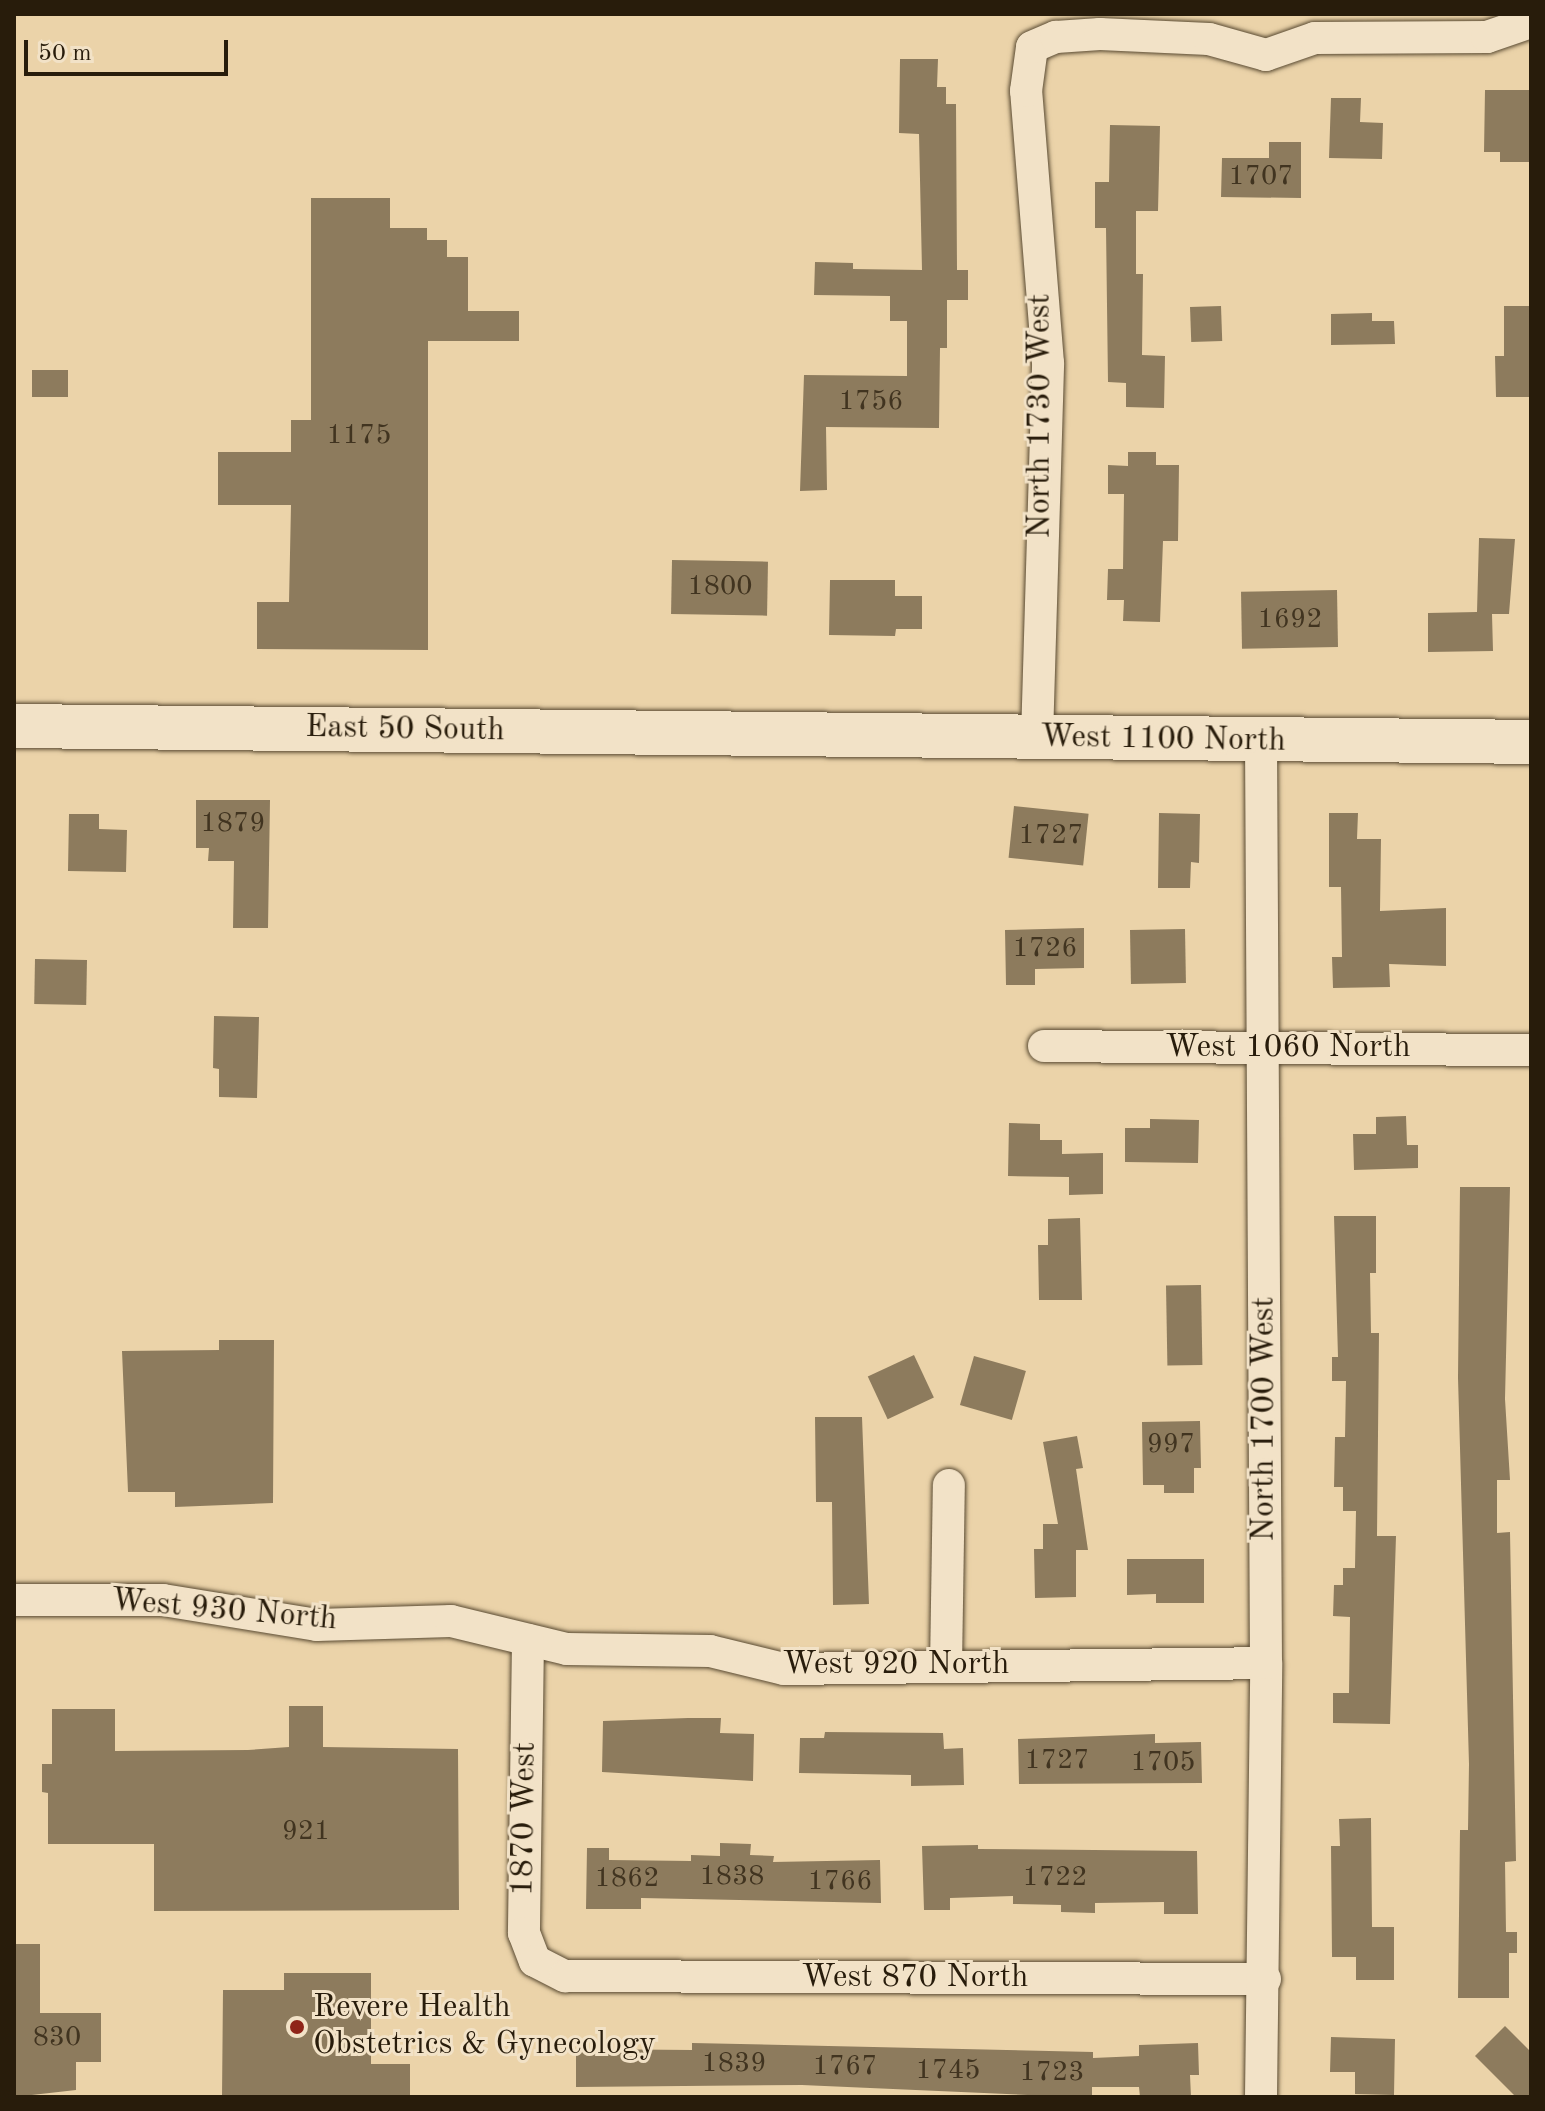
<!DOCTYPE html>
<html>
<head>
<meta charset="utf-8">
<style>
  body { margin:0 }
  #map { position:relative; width:1545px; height:2111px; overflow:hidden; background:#ebd3a9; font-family:"Old Standard TT",serif }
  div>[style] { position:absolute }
  .building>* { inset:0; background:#8d7b5d; transform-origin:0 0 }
  .roads { filter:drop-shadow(0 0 2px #594a32) drop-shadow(0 0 2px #594a32) }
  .street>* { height:32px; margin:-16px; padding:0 16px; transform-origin:16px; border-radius:16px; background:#f2e2c7 }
  .secondary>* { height:44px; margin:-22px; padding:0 22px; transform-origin:22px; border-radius:22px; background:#f2e2c7 }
  .dots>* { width:22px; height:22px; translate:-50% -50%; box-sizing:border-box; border:4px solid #f2e2c7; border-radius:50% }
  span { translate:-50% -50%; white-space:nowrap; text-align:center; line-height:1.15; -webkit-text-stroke:6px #f2e2c7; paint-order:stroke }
  .number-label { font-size:28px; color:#413420 }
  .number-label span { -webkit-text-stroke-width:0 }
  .street-label { font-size:32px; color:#281c0b }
  .poi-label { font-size:32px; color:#281c0b }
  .left { translate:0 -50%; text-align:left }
  .frame { position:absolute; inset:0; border:16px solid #281c0b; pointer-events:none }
  .scale { position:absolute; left:24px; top:40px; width:204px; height:36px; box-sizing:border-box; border:4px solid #281c0b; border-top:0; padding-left:10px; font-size:24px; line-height:28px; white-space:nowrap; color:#281c0b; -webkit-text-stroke:6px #f2e2c7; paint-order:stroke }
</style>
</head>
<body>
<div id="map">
  <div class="building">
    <div style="clip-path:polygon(900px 59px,938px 59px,937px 87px,946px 87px,946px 104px,956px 104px,957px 270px,968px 270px,968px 300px,947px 300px,947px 348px,940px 348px,939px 428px,826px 427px,827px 490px,800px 491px,804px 375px,907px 376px,907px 321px,890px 321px,890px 296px,814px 295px,815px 262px,853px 263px,853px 269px,922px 270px,919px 134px,899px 133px)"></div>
    <div style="clip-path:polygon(1485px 90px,1531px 90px,1531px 162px,1500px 162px,1500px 152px,1484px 152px)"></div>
    <div style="clip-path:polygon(1331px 98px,1361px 98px,1360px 122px,1383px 123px,1382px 159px,1329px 158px)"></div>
    <div style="clip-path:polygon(1110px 125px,1160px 126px,1158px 211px,1136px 211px,1136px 274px,1143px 274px,1142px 355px,1165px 356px,1164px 408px,1126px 407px,1126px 383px,1108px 382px,1106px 228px,1095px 228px,1095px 182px,1109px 182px)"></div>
    <div style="clip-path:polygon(1269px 142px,1301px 142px,1301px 198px,1221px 197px,1222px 158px,1269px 158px)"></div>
    <div style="clip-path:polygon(311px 198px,390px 198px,390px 228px,427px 228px,427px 240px,447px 240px,447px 257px,468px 257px,468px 311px,519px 311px,519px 341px,428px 341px,428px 650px,257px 649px,257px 602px,289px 602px,291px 505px,218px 505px,218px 452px,291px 452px,291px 420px,311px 420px)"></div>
    <div style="left:1221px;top:306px;width:35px;height:31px;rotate:88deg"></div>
    <div style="clip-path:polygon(1504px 306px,1531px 306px,1531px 397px,1496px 397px,1495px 356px,1504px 356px)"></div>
    <div style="clip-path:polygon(1372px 313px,1372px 321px,1394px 321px,1395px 344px,1331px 345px,1331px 314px)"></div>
    <div style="left:68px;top:370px;width:27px;height:36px;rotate:90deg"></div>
    <div style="clip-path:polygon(1128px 452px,1156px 452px,1156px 465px,1179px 465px,1178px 541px,1163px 541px,1160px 622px,1123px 621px,1124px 600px,1107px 600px,1108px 569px,1123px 569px,1124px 494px,1108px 494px,1108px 465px,1128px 466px)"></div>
    <div style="clip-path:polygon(1479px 538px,1515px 539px,1509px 614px,1492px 614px,1493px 651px,1428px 652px,1428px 613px,1477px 612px)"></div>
    <div style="left:672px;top:560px;width:96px;height:54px;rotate:1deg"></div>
    <div style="clip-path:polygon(830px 580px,895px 580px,895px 596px,922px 596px,922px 629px,896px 629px,895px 636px,829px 635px)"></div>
    <div style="left:1337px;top:590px;width:57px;height:96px;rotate:89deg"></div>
    <div style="clip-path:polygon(196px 800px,270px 800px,268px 928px,233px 928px,234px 861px,208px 861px,209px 848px,196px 848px)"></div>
    <div style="left:1014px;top:806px;width:75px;height:52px;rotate:6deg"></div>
    <div style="clip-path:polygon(1159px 813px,1200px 814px,1199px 863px,1191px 862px,1190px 888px,1158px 888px)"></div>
    <div style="clip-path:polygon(1329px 813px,1358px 813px,1357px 839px,1381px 839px,1380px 911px,1446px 908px,1446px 966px,1389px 964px,1390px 987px,1333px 988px,1332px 957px,1342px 957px,1341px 887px,1329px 887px)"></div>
    <div style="clip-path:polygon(69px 814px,99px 814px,99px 829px,127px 830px,126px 872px,68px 871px)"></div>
    <div style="clip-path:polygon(1084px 928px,1084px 968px,1035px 969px,1035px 985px,1006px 985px,1005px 930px)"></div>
    <div style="left:1185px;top:929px;width:54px;height:55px;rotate:89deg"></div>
    <div style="left:35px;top:959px;width:52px;height:45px;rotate:1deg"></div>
    <div style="clip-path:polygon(214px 1016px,259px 1017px,257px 1098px,219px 1097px,219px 1069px,213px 1068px)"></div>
    <div style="clip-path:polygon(1406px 1116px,1407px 1145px,1418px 1145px,1418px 1168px,1354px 1170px,1353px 1134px,1376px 1134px,1376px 1117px)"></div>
    <div style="clip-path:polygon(1150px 1119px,1199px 1120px,1198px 1163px,1125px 1162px,1125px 1128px,1150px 1128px)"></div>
    <div style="clip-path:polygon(1009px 1123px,1040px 1124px,1040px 1140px,1062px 1140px,1062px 1154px,1103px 1153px,1103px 1194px,1069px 1195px,1069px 1177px,1008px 1176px)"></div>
    <div style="clip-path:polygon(1460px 1187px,1510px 1187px,1505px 1399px,1510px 1480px,1497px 1480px,1497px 1533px,1510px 1532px,1516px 1861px,1505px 1862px,1506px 1932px,1517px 1932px,1517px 1953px,1509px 1953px,1509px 1998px,1458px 1998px,1460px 1830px,1468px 1830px,1469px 1764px,1458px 1378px)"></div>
    <div style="clip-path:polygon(1334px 1216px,1376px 1216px,1376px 1273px,1370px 1273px,1371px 1333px,1379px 1333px,1377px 1536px,1396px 1536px,1390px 1724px,1333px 1723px,1333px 1693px,1349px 1693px,1350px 1617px,1333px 1616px,1334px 1585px,1343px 1585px,1343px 1568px,1355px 1568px,1356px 1511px,1343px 1511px,1343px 1487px,1334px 1487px,1335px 1437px,1345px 1437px,1346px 1381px,1332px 1381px,1332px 1357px,1338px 1357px)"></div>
    <div style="clip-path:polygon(1080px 1218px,1082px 1300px,1039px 1300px,1038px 1245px,1048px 1245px,1048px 1219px)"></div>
    <div style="left:1201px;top:1285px;width:80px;height:35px;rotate:89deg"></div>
    <div style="clip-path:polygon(219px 1340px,274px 1340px,273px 1503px,175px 1507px,175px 1492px,128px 1492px,122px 1351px,219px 1350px)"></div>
    <div style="left:914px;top:1355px;width:47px;height:51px;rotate:65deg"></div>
    <div style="left:974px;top:1356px;width:54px;height:51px;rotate:16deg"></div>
    <div style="clip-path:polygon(815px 1417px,862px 1417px,869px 1604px,833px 1605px,832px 1502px,816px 1502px)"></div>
    <div style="clip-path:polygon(1200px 1421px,1201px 1468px,1194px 1468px,1194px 1493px,1164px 1493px,1164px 1485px,1143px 1485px,1142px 1422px)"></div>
    <div style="clip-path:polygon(1077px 1436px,1083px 1468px,1076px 1469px,1088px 1550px,1076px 1550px,1076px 1597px,1035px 1598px,1034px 1549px,1043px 1549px,1043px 1524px,1058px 1524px,1043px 1442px)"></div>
    <div style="clip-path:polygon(1127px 1559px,1204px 1559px,1204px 1603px,1156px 1603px,1156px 1594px,1127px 1595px)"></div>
    <div style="clip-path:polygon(289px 1706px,323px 1706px,323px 1747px,458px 1749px,459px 1910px,154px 1911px,154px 1844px,48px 1844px,48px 1793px,42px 1792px,42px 1764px,52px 1764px,52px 1709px,115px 1709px,115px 1751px,248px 1750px,289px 1747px)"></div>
    <div style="clip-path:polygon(688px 1718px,721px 1718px,720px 1733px,754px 1734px,753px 1781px,602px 1772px,603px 1721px)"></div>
    <div style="clip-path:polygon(825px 1732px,943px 1733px,944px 1749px,963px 1748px,964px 1785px,911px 1786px,911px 1775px,799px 1773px,800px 1738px,824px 1738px)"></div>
    <div style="clip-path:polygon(1155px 1734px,1155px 1743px,1201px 1742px,1202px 1783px,1019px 1784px,1018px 1739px)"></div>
    <div style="clip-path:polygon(1371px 1818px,1372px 1927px,1394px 1927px,1394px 1980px,1356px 1980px,1356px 1957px,1332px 1957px,1331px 1846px,1340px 1846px,1339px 1819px)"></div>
    <div style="clip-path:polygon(720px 1843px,751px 1844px,750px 1855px,774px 1856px,773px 1862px,880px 1860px,881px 1903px,641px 1898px,641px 1909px,586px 1909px,587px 1848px,609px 1848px,609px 1860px,691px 1861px,691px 1855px,720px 1856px)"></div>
    <div style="clip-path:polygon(978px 1845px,978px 1849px,1197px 1851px,1198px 1914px,1164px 1914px,1164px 1902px,1095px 1903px,1095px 1913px,1061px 1912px,1061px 1905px,1013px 1904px,1013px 1896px,950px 1898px,950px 1910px,924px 1910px,922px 1846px)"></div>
    <div style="clip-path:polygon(14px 1944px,40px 1944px,40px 2013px,101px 2013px,101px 2062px,76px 2062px,76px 2090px,14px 2097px)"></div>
    <div style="clip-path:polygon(284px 1973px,371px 1973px,371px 2064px,410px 2064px,410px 2097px,222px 2097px,223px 1990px,284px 1990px)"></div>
    <div style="clip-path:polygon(1505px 2026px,1531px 2052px,1531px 2097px,1516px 2097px,1475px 2056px)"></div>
    <div style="clip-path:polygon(1331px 2037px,1395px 2039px,1394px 2095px,1355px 2094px,1355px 2072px,1330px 2072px)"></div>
    <div style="clip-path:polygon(692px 2043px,1093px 2052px,1093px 2058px,1139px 2056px,1139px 2045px,1198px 2043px,1199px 2075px,1190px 2075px,1191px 2097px,1140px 2097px,1139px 2087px,1092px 2087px,1092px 2097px,1074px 2097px,802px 2085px,576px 2087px,576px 2049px,692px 2050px)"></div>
  </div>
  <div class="roads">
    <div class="street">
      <div style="left:1037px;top:738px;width:375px;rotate:-88.3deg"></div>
      <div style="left:1048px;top:363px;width:273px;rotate:-94.6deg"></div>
      <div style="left:1026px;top:91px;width:44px;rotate:-82.2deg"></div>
      <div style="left:1032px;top:47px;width:26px;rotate:-23deg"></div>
      <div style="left:1056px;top:37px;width:44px;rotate:-3.9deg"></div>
      <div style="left:1100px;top:34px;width:109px;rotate:2.6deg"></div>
      <div style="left:1209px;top:39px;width:59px;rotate:15.7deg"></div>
      <div style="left:1266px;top:55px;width:52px;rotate:-19.1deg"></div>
      <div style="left:1315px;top:38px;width:172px;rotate:-0.3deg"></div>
      <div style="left:1487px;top:37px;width:46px;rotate:-18.8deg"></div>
      <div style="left:1044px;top:1046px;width:487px;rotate:0.5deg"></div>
      <div style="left:14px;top:1600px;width:149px"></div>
      <div style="left:163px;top:1600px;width:156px;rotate:9.2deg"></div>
      <div style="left:317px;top:1625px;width:134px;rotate:-1.7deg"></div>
      <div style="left:451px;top:1621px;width:119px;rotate:13.6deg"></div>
      <div style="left:567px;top:1649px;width:143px;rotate:0.8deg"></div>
      <div style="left:710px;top:1651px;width:76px;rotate:13.7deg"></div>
      <div style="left:784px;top:1669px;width:482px;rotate:-0.7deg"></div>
      <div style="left:528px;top:1640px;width:293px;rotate:90.8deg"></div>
      <div style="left:524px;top:1933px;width:30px;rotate:69deg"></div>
      <div style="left:535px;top:1961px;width:34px;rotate:27deg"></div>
      <div style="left:565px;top:1976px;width:700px;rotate:0.25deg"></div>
      <div style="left:946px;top:1666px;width:181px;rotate:-89.1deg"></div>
      <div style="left:1261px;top:2097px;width:434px;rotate:-89.3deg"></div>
      <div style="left:1266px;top:1663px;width:922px;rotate:-90.31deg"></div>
    </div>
    <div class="secondary">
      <div style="left:14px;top:726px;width:1517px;rotate:0.6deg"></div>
    </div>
  </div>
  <div class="dots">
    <div style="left:297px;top:2027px;background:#8f2418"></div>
  </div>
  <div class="number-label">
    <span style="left:1261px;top:177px">1707</span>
    <span style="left:871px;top:402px">1756</span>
    <span style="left:359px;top:436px">1175</span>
    <span style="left:720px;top:587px">1800</span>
    <span style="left:1290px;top:620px">1692</span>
    <span style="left:233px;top:824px">1879</span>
    <span style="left:1051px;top:836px">1727</span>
    <span style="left:1045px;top:949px">1726</span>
    <span style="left:1171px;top:1445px">997</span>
    <span style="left:1057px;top:1761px">1727</span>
    <span style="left:1163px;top:1763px">1705</span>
    <span style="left:306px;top:1832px">921</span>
    <span style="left:732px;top:1877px">1838</span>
    <span style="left:1055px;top:1878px">1722</span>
    <span style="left:627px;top:1879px">1862</span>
    <span style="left:840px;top:1882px">1766</span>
    <span style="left:57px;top:2038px">830</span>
    <span style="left:734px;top:2064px">1839</span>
    <span style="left:845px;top:2067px">1767</span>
    <span style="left:948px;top:2071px">1745</span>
    <span style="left:1052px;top:2073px">1723</span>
  </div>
  <div class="street-label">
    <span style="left:1041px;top:416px;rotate:-90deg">North 1730 West</span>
    <span style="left:405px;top:730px;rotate:1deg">East 50 South</span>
    <span style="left:1163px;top:740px;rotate:1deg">West 1100 North</span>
    <span style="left:1288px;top:1048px">West 1060 North</span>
    <span style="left:1265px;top:1419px;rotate:-90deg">North 1700 West</span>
    <span style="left:224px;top:1611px;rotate:5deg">West 930 North</span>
    <span style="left:896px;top:1665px">West 920 North</span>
    <span style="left:525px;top:1819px;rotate:-89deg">1870 West</span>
    <span style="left:915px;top:1978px">West 870 North</span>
  </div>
  <div class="poi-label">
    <span class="left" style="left:313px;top:2027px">Revere Health<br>Obstetrics &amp; Gynecology</span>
  </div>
  <div class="frame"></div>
  <div class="scale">50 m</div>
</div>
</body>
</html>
